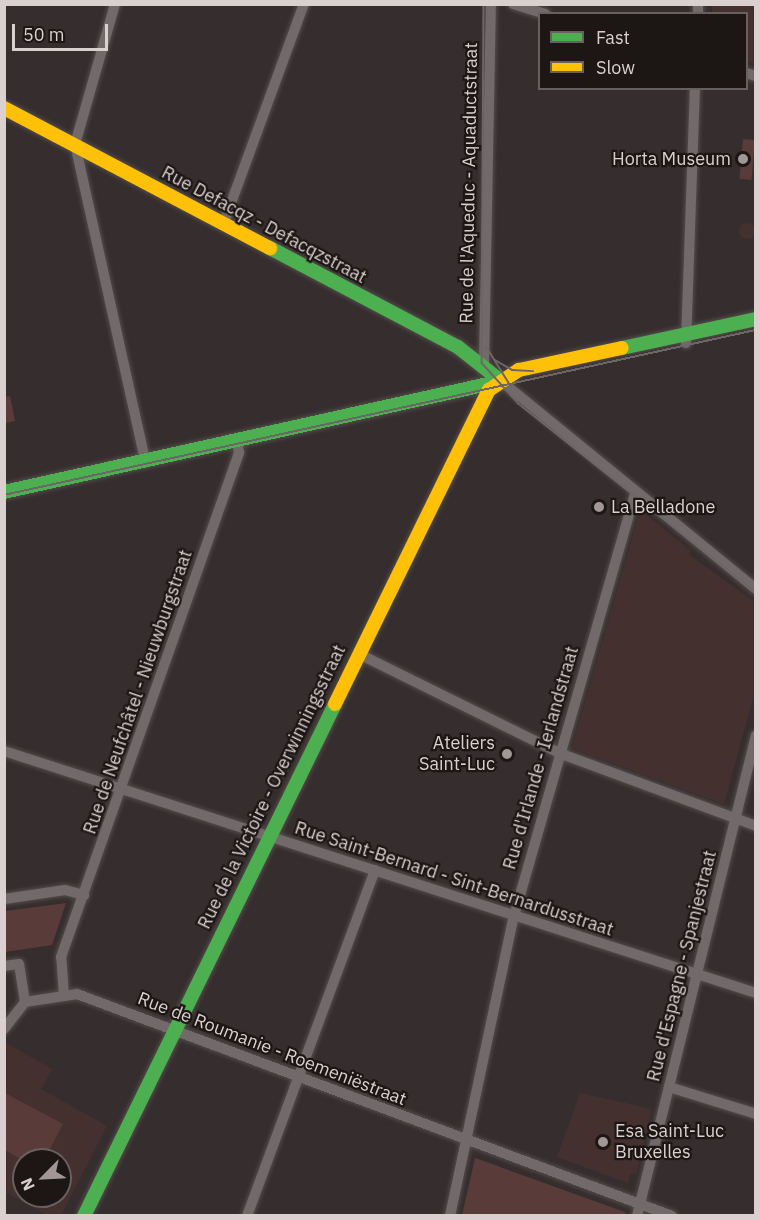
<!DOCTYPE html>
<html>
<head>
<meta charset="utf-8">
<style>
  body { margin:0 }
  #map { position:relative; width:760px; height:1220px; overflow:hidden; background:#362e2e; font-family:"IBM Plex Sans",sans-serif }
  div>[style] { position:absolute }
  .built>* { inset:0; background:#44312f }
  .round { border-radius:50% }
  .green>* { inset:0; background:#593c39; transform-origin:0 0 }
  .roads { filter:drop-shadow(0 0 2px #534c4b) drop-shadow(0 0 2px #534c4b) }
  .street>* { height:10px; margin:-5px; padding:0 5px; transform-origin:5px; border-radius:5px; background:#726a6a }
  .fast>* { height:14px; margin:-7px; padding:0 7px; transform-origin:7px; border-radius:7px; background:#4caf50 }
  .slow>* { height:14px; margin:-7px; padding:0 7px; transform-origin:7px; border-radius:7px; background:#ffc107 }
  .tram>* { height:1.5px; margin:-0.75px; padding:0 0.75px; transform-origin:0.75px; border-radius:0.75px; background:#6d6666 }
  .dots>* { width:16px; height:16px; translate:-50% -50%; box-sizing:border-box; border:3px solid #1c1615; border-radius:50% }
  span { translate:-50% -50%; white-space:nowrap; text-align:center; line-height:1.15; -webkit-text-stroke:4.5px #1c1615; paint-order:stroke }
  .poi-label { font-size:18px; color:#dad0cf }
  .right { translate:-100% -50%; text-align:right }
  .left { translate:0 -50%; text-align:left }
  .street-label { font-size:18px; color:#dad0cf }
  .frame { position:absolute; inset:0; border:6px solid #dad0cf; pointer-events:none }
  .legend { position:absolute; left:538px; top:12px; width:210px; height:78px; box-sizing:border-box; background:#1c1615; border:2px solid #68605f; margin:0; padding:8px 10px; list-style:none; font-size:18px; color:#dad0cf }
  .legend li { display:flex; align-items:center; gap:12px; height:30px }
  .legend b { width:30px; border:2px solid #68605f }
  .north { position:absolute; left:12px; top:1148px; width:60px; height:60px; box-sizing:border-box; background:#1c1615; border:2px solid #68605f; border-radius:50%; rotate:246deg; font-size:16px; font-weight:700; line-height:24px; text-align:center; color:#dad0cf }
  .north::after { content:''; display:block; margin:auto; width:21px; height:27px; background:#a19797; clip-path:polygon(50% 0,100% 100%,50% 72%,0 100%) }
  .scale { position:absolute; left:12px; top:24px; width:96px; height:27px; box-sizing:border-box; border:3px solid #dad0cf; border-top:0; padding-left:8px; font-size:18px; line-height:21px; white-space:nowrap; color:#dad0cf; -webkit-text-stroke:4px #1c1615; paint-order:stroke }
</style>
</head>
<body>
<div id="map">
  <div class="built">
    <div style="clip-path:polygon(712px 5px,755px 5px,755px 64px,747px 62px,746px 14px,712px 13px)"></div>
    <div class="round" style="left:739px;top:223px;width:16px;height:16px"></div>
    <div style="clip-path:polygon(644px 513px,690px 550px,689px 555px,755px 602px,755px 690px,724px 804px,572px 748px,639px 515px)"></div>
    <div style="clip-path:polygon(evenodd,6px 1043px,52px 1069px,41px 1089px,107px 1126px,61px 1215px,47px 1215px,5px 1192px,6px 1043px,24px 1160px,60px 1160px,60px 1196px,24px 1196px,24px 1160px)"></div>
    <div style="clip-path:polygon(580px 1093px,652px 1109px,636px 1175px,630px 1174px,628px 1183px,557px 1157px)"></div>
  </div>
  <div class="green">
    <div style="left:743px;top:139px;width:12px;height:40px;rotate:5deg"></div>
    <div style="clip-path:polygon(10px 396px,15px 421px,5px 423px,5px 397px)"></div>
    <div style="clip-path:polygon(66px 903px,52px 945px,5px 952px,5px 911px)"></div>
    <div style="clip-path:polygon(5px 1093px,63px 1124px,44px 1160px,24px 1161px,5px 1150px)"></div>
    <div style="clip-path:polygon(475px 1158px,625px 1212px,626px 1215px,462px 1215px)"></div>
  </div>
  <div class="roads">
    <div class="street">
      <div style="left:115px;top:4px;width:146px;rotate:105.9deg"></div>
      <div style="left:75px;top:144px;width:324px;rotate:77.5deg"></div>
      <div style="left:513px;top:4px;width:34px;rotate:17deg"></div>
      <div style="left:698px;top:14px;width:10px;rotate:-90deg"></div>
      <div style="left:746px;top:73px;width:10px;rotate:17deg"></div>
      <div style="left:223px;top:225px;width:235px;rotate:-69.9deg"></div>
      <div style="left:686px;top:343px;width:255px;rotate:-88deg"></div>
      <div style="left:484px;top:363px;width:359px;rotate:-88.9deg"></div>
      <div style="left:501px;top:381px;width:329px;rotate:39.2deg"></div>
      <div style="left:359px;top:654px;width:223px;rotate:26.3deg"></div>
      <div style="left:559px;top:753px;width:210px;rotate:20.3deg"></div>
      <div style="left:4px;top:751px;width:790px;rotate:17.84deg"></div>
      <div style="left:4px;top:899px;width:62px;rotate:-8.4deg"></div>
      <div style="left:65px;top:890px;width:20px;rotate:15deg"></div>
      <div style="left:4px;top:966px;width:15px;rotate:-8deg"></div>
      <div style="left:19px;top:964px;width:38px;rotate:81deg"></div>
      <div style="left:25px;top:1002px;width:53px;rotate:-8.7deg"></div>
      <div style="left:77px;top:994px;width:635px;rotate:20.46deg"></div>
      <div style="left:64px;top:996px;width:39px;rotate:-94deg"></div>
      <div style="left:61px;top:957px;width:535px;rotate:-70.55deg"></div>
      <div style="left:239px;top:453px;width:13px;rotate:-99deg"></div>
      <div style="left:4px;top:1029px;width:34px;rotate:-52deg"></div>
      <div style="left:669px;top:1087px;width:91px;rotate:17.2deg"></div>
      <div style="left:247px;top:1216px;width:369px;rotate:-69.7deg"></div>
      <div style="left:450px;top:1216px;width:307px;rotate:-78deg"></div>
      <div style="left:514px;top:916px;width:440px;rotate:-74deg"></div>
      <div style="left:637px;top:1216px;width:495px;rotate:-76.1deg"></div>
    </div>
    <div class="fast">
      <div style="left:270px;top:248px;width:212px;rotate:27.8deg"></div>
      <div style="left:458px;top:347px;width:55px;rotate:38.3deg"></div>
      <div style="left:622px;top:348px;width:137px;rotate:-12.2deg"></div>
      <div style="left:4px;top:492px;width:505px;rotate:-12.58deg"></div>
      <div style="left:84px;top:1216px;width:570px;rotate:-63.88deg"></div>
    </div>
    <div class="slow">
      <div style="left:4px;top:108px;width:301px;rotate:27.8deg"></div>
      <div style="left:335px;top:704px;width:350px;rotate:-63.9deg"></div>
      <div style="left:489px;top:390px;width:36px;rotate:-34deg"></div>
      <div style="left:519px;top:370px;width:105px;rotate:-12.1deg"></div>
    </div>
  </div>
  <div class="tram">
    <div style="left:484px;top:4px;width:359px;rotate:90.3deg"></div>
    <div style="left:482px;top:363px;width:54px;rotate:48deg"></div>
    <div style="left:518px;top:403px;width:304px;rotate:38.5deg"></div>
    <div style="left:486px;top:346px;width:47px;rotate:58deg"></div>
    <div style="left:495px;top:360px;width:20px;rotate:30deg"></div>
    <div style="left:512px;top:370px;width:21px;rotate:3deg"></div>
    <div style="left:4px;top:495px;width:770px;rotate:-12.38deg"></div>
  </div>
  <div class="dots">
    <div style="left:743px;top:159px;background:#a19797"></div>
    <div style="left:599px;top:507px;background:#a19797"></div>
    <div style="left:507px;top:754px;background:#a19797"></div>
    <div style="left:603px;top:1142px;background:#a19797"></div>
  </div>
  <div class="poi-label">
    <span class="right" style="left:731px;top:159px">Horta Museum</span>
    <span class="left" style="left:611px;top:507px">La Belladone</span>
    <span class="right" style="left:495px;top:754px">Ateliers<br>Saint-Luc</span>
    <span class="left" style="left:615px;top:1142px">Esa Saint-Luc<br>Bruxelles</span>
  </div>
  <div class="street-label">
    <span style="left:469px;top:183px;rotate:-89deg">Rue de l'Aqueduc - Aquaductstraat</span>
    <span style="left:264px;top:225px;rotate:28deg">Rue Defacqz - Defacqzstraat</span>
    <span style="left:138px;top:692px;rotate:-71deg">Rue de Neufchâtel - Nieuwburgstraat</span>
    <span style="left:541px;top:758px;rotate:-74deg">Rue d'Irlande - Ierlandstraat</span>
    <span style="left:272px;top:787px;rotate:-64deg">Rue de la Victoire - Overwinningsstraat</span>
    <span style="left:454px;top:879px;rotate:18deg">Rue Saint-Bernard - Sint-Bernardusstraat</span>
    <span style="left:682px;top:966px;rotate:-76deg">Rue d'Espagne - Spanjestraat</span>
    <span style="left:272px;top:1049px;rotate:21deg">Rue de Roumanie - Roemeniëstraat</span>
  </div>
  <div class="frame"></div>
  <ul class="legend">
  <li><b style="height:8px;background:#4caf50"></b>Fast</li>
  <li><b style="height:8px;background:#ffc107"></b>Slow</li>
  </ul>
  <div class="north">N</div>
  <div class="scale">50 m</div>
</div>
</body>
</html>
